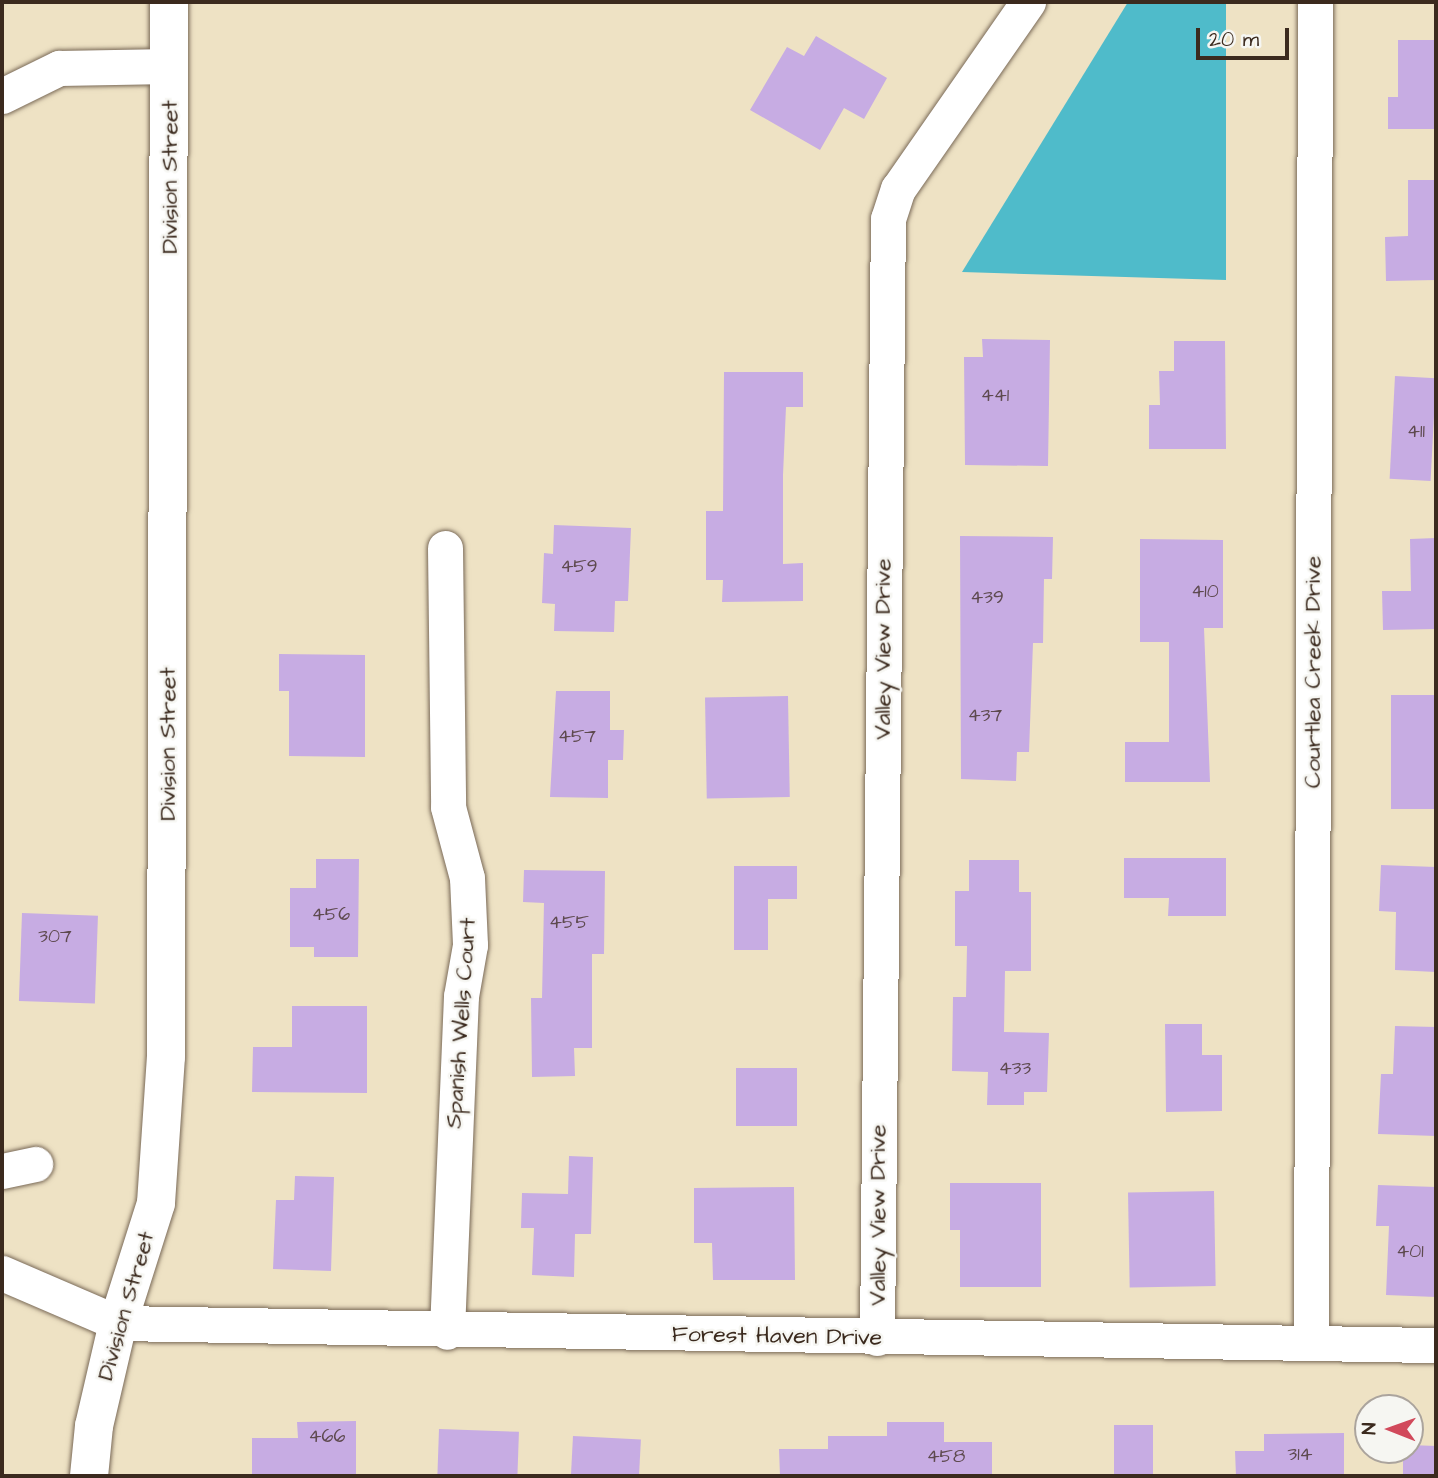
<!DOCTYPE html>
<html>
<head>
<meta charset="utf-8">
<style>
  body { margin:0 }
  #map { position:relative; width:1438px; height:1478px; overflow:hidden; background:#eee2c4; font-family:"Architects Daughter",sans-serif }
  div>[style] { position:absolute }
  .water>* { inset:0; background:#4fbbca }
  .building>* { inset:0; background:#c7ace3; transform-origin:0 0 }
  .roads { filter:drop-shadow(0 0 2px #7a6a58) drop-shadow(0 0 2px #7a6a58) }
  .street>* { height:35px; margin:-17.5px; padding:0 17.5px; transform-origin:17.5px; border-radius:17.5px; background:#fff }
  .secondary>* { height:38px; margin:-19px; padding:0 19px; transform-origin:19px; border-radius:19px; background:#fff }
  span { translate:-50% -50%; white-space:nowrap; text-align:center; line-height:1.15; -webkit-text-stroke:5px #f6f6f2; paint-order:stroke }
  .number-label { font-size:19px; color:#5e4a4f }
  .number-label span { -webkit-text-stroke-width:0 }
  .street-label { font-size:23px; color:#3b2a1e }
  .frame { position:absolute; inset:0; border:4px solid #3b2a1e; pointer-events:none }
  .north { position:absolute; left:1354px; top:1394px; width:70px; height:70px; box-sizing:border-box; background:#f6f6f2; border:2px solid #aba49d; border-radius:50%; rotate:271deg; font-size:19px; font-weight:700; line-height:28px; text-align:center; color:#3b2a1e }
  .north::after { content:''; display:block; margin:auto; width:24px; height:32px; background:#d1495b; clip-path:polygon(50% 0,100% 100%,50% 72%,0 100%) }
  .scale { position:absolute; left:1196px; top:28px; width:93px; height:32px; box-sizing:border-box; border:4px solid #3b2a1e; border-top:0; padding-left:9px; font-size:21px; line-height:24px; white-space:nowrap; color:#3b2a1e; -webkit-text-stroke:5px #f6f6f2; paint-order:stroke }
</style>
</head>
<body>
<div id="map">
  <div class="water">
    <div style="clip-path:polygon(1128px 2px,1226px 2px,1226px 280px,962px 272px)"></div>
  </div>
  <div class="building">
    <div style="clip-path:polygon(816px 36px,887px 78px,864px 119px,844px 108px,820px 150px,750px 110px,787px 47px,804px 56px)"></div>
    <div style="clip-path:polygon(1398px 40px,1436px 40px,1436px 129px,1388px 129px,1388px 97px,1398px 97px)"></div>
    <div style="clip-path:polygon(1408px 180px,1436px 180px,1436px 280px,1386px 281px,1385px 237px,1408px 236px)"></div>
    <div style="clip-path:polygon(982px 339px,1050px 340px,1048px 466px,965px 465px,964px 357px,983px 357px)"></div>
    <div style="clip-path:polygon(1174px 341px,1225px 341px,1226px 449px,1149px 449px,1149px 405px,1160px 405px,1159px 371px,1174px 371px)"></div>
    <div style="clip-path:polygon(724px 372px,803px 372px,803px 407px,786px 407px,783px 475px,783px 564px,803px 563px,803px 601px,722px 602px,723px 580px,706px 580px,706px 511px,723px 511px)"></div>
    <div style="left:1395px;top:376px;width:41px;height:103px;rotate:3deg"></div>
    <div style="clip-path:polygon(554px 525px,631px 528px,628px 601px,615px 601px,614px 632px,554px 631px,555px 604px,542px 603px,544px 553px,553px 554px)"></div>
    <div style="clip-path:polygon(960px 536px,1053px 537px,1052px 579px,1044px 579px,1043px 643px,1033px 643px,1029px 752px,1017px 752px,1016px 781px,961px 779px)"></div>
    <div style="clip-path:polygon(1436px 538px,1436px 629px,1383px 630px,1382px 591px,1411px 591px,1410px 539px)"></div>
    <div style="clip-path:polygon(1140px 539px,1223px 540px,1223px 628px,1204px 628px,1210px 782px,1125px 782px,1125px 742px,1169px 742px,1169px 642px,1140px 642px)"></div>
    <div style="clip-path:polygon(279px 654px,365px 655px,365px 757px,289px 756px,289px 691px,279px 691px)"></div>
    <div style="clip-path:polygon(556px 691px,610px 691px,610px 730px,624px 730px,623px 760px,608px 760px,608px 798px,550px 797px)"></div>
    <div style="left:1436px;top:695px;width:114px;height:45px;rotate:90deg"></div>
    <div style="left:788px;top:696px;width:101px;height:83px;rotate:89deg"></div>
    <div style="clip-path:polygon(1124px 858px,1226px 858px,1226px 916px,1168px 916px,1169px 898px,1124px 898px)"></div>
    <div style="clip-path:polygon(316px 859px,359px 859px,358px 957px,314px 957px,314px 947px,290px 947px,290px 888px,316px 888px)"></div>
    <div style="clip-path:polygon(969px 860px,1019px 860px,1019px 892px,1031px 892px,1031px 971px,1005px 971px,1004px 1032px,1049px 1033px,1047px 1092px,1024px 1092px,1024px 1105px,987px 1105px,988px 1072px,952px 1071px,953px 997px,966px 997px,967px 946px,955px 946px,955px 891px,969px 891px)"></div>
    <div style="clip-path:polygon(1381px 865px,1436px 867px,1436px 972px,1395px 970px,1396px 912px,1379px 911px)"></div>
    <div style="clip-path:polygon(734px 866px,797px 866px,797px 899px,768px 899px,768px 950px,734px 950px)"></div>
    <div style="clip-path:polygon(524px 870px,605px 871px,604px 954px,592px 954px,592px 1048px,574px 1048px,575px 1076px,532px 1077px,531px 998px,542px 998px,544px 903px,523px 902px)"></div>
    <div style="left:22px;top:913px;width:76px;height:88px;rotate:2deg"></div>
    <div style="clip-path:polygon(292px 1006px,367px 1006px,367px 1093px,252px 1092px,253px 1047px,292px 1047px)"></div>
    <div style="clip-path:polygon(1165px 1024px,1202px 1024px,1202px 1055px,1222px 1055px,1222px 1111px,1166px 1112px)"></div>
    <div style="clip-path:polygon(1395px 1026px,1436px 1027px,1436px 1136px,1378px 1134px,1381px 1074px,1393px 1074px)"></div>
    <div style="left:736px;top:1068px;width:61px;height:58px"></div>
    <div style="clip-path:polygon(569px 1156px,593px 1157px,591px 1234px,575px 1234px,574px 1277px,532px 1275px,534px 1228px,521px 1228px,522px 1193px,568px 1194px)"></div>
    <div style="clip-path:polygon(295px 1176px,334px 1177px,331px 1271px,273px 1269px,276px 1200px,294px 1200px)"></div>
    <div style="clip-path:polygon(950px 1183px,1041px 1183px,1041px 1287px,960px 1287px,960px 1230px,950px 1230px)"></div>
    <div style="clip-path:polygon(1378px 1185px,1436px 1187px,1436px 1297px,1386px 1295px,1389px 1226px,1376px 1226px)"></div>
    <div style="clip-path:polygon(794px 1187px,795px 1280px,713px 1280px,712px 1243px,694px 1243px,694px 1188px)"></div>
    <div style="left:1214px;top:1191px;width:95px;height:86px;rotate:89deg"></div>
    <div style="clip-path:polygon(356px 1421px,356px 1476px,252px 1476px,252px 1438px,298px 1438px,297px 1422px)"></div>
    <div style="clip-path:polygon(887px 1422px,944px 1422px,944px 1442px,992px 1442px,992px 1476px,780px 1476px,779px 1449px,828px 1449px,828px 1436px,887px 1436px)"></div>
    <div style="left:1114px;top:1425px;width:39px;height:51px"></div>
    <div style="left:439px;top:1429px;width:80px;height:47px;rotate:2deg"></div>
    <div style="clip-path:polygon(1344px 1433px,1344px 1476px,1236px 1476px,1235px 1451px,1264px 1451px,1264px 1434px)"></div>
    <div style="left:573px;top:1436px;width:68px;height:40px;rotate:3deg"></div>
    <div style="clip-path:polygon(1410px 1445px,1436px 1446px,1436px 1476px,1403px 1476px,1403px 1450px)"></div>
  </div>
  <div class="roads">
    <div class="street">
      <div style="left:2px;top:96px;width:64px;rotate:-26.2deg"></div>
      <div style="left:59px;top:68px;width:111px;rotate:-1deg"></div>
      <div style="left:445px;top:548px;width:259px;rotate:89.3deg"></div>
      <div style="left:448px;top:807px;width:73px;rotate:75deg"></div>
      <div style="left:467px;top:878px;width:67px;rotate:87.4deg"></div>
      <div style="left:470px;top:945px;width:52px;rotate:100deg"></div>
      <div style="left:461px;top:996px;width:336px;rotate:92.4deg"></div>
      <div style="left:2px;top:1171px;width:34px;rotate:-12deg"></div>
      <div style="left:2px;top:1273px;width:126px;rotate:23.3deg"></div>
      <div style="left:118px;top:1323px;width:1318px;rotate:0.96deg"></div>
      <div style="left:877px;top:1338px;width:1119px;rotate:-89.44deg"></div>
      <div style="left:888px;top:219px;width:32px;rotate:-72deg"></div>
      <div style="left:898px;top:189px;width:228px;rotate:-55.2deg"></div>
      <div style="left:1311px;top:1343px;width:1341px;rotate:-89.83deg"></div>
    </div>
    <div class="secondary">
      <div style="left:89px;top:1476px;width:50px;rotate:-84.3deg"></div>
      <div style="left:94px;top:1426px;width:106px;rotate:-76.9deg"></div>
      <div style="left:118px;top:1323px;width:126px;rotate:-72.4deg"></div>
      <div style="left:156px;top:1203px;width:146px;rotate:-86.1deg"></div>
      <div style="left:166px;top:1057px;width:1055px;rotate:-89.84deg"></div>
    </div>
  </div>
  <div class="number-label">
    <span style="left:995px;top:396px">441</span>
    <span style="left:1416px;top:432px">411</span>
    <span style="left:579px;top:567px">459</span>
    <span style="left:1205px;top:592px">410</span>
    <span style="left:987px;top:598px">439</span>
    <span style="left:985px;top:716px">437</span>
    <span style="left:577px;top:737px">457</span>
    <span style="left:331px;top:915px">456</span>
    <span style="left:569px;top:923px">455</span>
    <span style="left:55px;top:937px">307</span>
    <span style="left:1015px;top:1069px">433</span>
    <span style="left:1410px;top:1252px">401</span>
    <span style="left:327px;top:1437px">466</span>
    <span style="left:1300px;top:1455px">314</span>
    <span style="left:946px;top:1457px">458</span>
  </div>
  <div class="street-label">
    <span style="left:170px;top:177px;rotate:-90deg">Division Street</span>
    <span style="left:883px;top:649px;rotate:-90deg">Valley View Drive</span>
    <span style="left:1313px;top:672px;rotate:-90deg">Courtlea Creek Drive</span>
    <span style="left:168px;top:744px;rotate:-90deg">Division Street</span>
    <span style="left:461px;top:1023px;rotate:-86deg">Spanish Wells Court</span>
    <span style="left:878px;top:1215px;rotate:-90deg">Valley View Drive</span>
    <span style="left:126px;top:1306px;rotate:-74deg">Division Street</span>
    <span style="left:777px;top:1336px;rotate:1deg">Forest Haven Drive</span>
  </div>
  <div class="frame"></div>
  <div class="north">N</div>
  <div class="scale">20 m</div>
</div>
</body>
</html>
